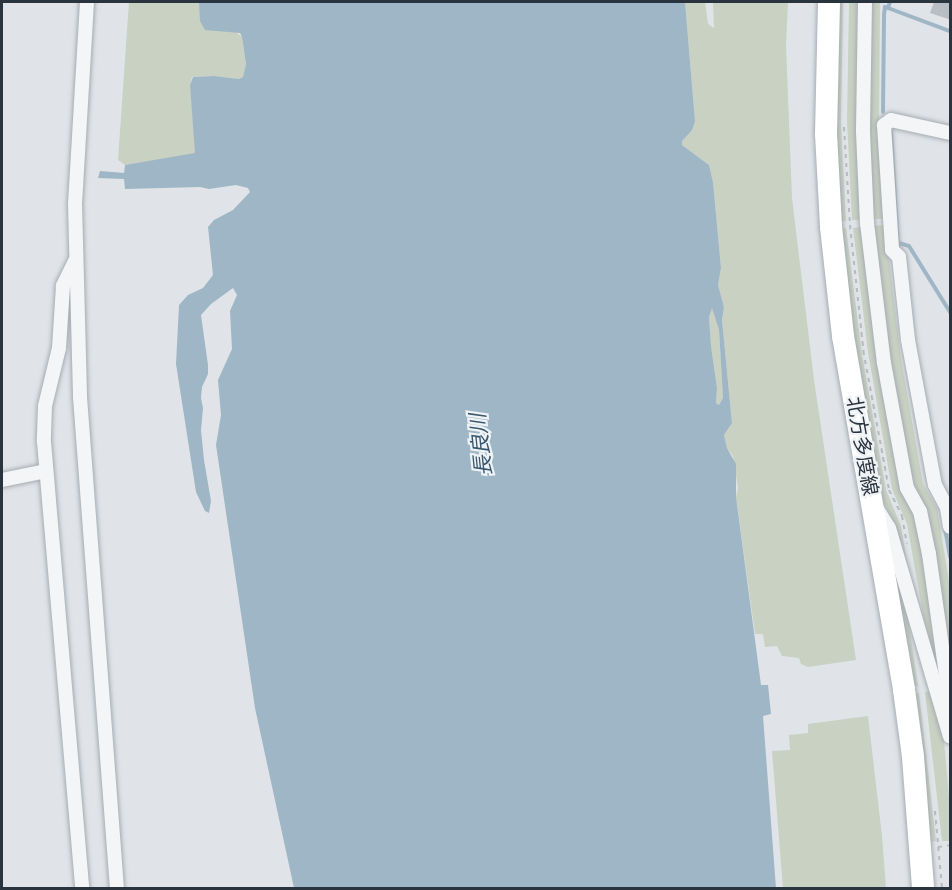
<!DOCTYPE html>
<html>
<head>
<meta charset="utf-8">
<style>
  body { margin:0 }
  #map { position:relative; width:952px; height:890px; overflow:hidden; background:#e0e4e8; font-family:Manrope,"Noto Sans JP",sans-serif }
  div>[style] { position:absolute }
  .green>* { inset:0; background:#c8d1c2 }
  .water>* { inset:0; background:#9eb6c5 }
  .stream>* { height:4px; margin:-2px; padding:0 2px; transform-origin:2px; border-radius:2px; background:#9eb6c5 }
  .building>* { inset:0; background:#b8bec4 }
  .path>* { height:2px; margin-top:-1px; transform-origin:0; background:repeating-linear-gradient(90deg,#b7bbc0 0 4.5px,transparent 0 9px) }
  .roads { filter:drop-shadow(0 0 2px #a6acb2) drop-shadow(0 0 2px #a6acb2) }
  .minor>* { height:14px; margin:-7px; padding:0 7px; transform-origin:7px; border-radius:7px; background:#f3f5f7 }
  .primary>* { height:22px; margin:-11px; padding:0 11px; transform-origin:11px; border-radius:11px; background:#fff }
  span { translate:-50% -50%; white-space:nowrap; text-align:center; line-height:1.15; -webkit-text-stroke:4.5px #f0f3f6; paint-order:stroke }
  .street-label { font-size:20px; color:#2a343e }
  .water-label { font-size:21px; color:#37586f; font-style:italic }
  .frame { position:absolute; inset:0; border:3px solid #2a343e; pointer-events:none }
</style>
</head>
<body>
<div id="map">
  <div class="green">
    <div style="clip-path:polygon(129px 2px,199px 2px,242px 37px,246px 64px,243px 77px,239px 79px,214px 76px,192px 77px,190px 85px,196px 153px,193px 155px,125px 165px,118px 160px)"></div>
    <div style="clip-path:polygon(685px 2px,705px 2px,708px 24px,714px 28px,713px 2px,788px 2px,786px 45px,792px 198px,814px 380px,856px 660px,808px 667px,801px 664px,799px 658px,782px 656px,777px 646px,765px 647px,763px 634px,755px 634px,736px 497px,738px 488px,733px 456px,727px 448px,724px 435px,732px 423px,722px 320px,724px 307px,718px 285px,721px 268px,713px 182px,709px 165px,682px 145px,682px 141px,695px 121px)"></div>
    <div style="clip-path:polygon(834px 2px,843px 2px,841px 121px,846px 221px,837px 221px)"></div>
    <div style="clip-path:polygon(849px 2px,861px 2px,864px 220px,852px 220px,847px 121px)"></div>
    <div style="clip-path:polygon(868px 2px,880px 2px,879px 135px,885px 219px,871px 219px)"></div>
    <div style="clip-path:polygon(885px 225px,901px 359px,923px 484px,937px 508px,950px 587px,950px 677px,910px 485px,888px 362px,871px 226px)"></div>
    <div style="clip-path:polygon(864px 227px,918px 516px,940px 683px,925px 625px,907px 524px,892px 489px,868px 352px,853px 228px)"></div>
    <div style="clip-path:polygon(846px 228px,862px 354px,886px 490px,901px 526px,909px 576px,892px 518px,879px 495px,854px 357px,838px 229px)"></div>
    <div style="clip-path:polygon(712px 307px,719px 330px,723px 398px,719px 405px,716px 403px,717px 388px,711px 346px,709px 317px)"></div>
    <div style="clip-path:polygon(885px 529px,904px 590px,918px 686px,911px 687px)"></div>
    <div style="clip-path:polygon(935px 691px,942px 718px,950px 808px,950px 841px,942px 841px,925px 692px)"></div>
    <div style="clip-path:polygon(919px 693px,936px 841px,927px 842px,912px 694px)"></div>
    <div style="clip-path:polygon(868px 716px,882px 836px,886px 888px,783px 888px,772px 751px,790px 750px,789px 735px,808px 733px,808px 724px)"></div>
  </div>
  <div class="water">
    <div style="clip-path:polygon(evenodd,199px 2px,685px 2px,695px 121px,692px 130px,682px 141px,682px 145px,709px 165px,713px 182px,721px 268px,718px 285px,724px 307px,722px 320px,732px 423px,724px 435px,727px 448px,736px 464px,736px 497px,761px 685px,768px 685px,771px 714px,763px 716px,776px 888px,294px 888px,255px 708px,216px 445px,221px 415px,218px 380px,232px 349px,230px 311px,237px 295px,233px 288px,211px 304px,201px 315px,208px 365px,208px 374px,202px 387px,201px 398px,203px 408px,201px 430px,204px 460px,211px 501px,209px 513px,205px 511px,196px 492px,176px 364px,179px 305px,188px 295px,203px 288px,213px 275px,208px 227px,214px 220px,233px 210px,250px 192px,248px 188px,236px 185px,209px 189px,200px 187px,125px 189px,124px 179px,98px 178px,100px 171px,124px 173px,125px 165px,195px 153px,190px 85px,193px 77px,214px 76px,239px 79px,243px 77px,246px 64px,242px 37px,240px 33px,205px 30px,200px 21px,199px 2px,712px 308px,719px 330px,723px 398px,719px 405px,716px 403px,717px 388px,711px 346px,709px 317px,712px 308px)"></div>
  </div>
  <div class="stream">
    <div style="left:888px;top:8px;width:66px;rotate:20.4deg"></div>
    <div style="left:883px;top:112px;width:97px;rotate:-89.4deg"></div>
    <div style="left:884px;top:15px;width:8px;rotate:-83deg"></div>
    <div style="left:885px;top:7px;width:3px;rotate:18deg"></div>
    <div style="left:888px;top:8px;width:6px;rotate:-72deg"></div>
    <div style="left:891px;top:132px;width:115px;rotate:86.5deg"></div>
    <div style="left:899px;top:243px;width:10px;rotate:17deg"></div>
    <div style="left:909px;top:246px;width:78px;rotate:58.2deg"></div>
    <div style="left:945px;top:528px;width:29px;rotate:80deg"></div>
  </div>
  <div class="building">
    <div style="clip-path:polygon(934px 2px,951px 2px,951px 20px,930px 13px)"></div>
  </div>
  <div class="path">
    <div style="left:844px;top:127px;width:98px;rotate:86.5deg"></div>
    <div style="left:850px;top:225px;width:131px;rotate:83.9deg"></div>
    <div style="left:865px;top:360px;width:132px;rotate:79.5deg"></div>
    <div style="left:889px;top:490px;width:29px;rotate:63deg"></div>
    <div style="left:902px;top:516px;width:28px;rotate:80deg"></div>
    <div style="left:935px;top:811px;width:77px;rotate:84.8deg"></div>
    <div style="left:938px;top:847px;width:12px;rotate:-9deg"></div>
  </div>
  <div class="roads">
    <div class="minor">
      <div style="left:87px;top:2px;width:202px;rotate:93.4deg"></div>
      <div style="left:75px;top:204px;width:193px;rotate:88.5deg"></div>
      <div style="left:80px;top:397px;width:492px;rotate:85.7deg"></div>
      <div style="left:865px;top:2px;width:130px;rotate:90.9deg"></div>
      <div style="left:863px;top:132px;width:91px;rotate:87.5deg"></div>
      <div style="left:867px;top:223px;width:141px;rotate:83.1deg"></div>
      <div style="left:884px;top:363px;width:127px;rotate:79.6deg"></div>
      <div style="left:907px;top:488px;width:26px;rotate:61deg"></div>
      <div style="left:920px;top:511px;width:44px;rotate:78.2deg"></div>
      <div style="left:929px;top:554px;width:151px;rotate:82deg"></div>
      <div style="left:950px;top:133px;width:60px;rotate:-167.6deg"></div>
      <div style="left:891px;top:120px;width:9px;rotate:144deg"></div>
      <div style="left:884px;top:125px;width:125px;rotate:86.3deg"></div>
      <div style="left:892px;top:250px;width:10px;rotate:45deg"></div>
      <div style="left:899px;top:257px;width:83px;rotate:83.8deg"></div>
      <div style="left:908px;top:340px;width:147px;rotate:79.5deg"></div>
      <div style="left:935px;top:485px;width:26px;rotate:62deg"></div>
      <div style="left:947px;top:508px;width:19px;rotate:81deg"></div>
      <div style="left:75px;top:261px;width:28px;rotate:116deg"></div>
      <div style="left:63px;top:286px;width:62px;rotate:93.7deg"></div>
      <div style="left:59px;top:348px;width:60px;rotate:103.6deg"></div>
      <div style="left:45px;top:406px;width:36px;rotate:92deg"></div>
      <div style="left:44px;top:442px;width:448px;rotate:85.1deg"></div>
      <div style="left:2px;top:480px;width:45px;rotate:-11.6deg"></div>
      <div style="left:877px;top:509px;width:22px;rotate:58deg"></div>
      <div style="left:889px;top:528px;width:217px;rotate:73.7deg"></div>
    </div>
    <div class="primary">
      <div style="left:829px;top:2px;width:132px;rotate:91.3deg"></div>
      <div style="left:826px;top:134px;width:93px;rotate:86.9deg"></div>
      <div style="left:831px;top:227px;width:110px;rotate:83.7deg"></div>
      <div style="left:843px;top:336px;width:359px;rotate:80.2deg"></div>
      <div style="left:904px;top:690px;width:68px;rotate:82.3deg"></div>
      <div style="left:913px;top:757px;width:131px;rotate:85.6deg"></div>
    </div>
  </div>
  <div class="street-label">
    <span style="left:863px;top:446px;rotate:80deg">北方多度線</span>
  </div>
  <div class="water-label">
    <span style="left:480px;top:445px;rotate:-96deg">長良川</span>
  </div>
  <div class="frame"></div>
</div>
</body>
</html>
